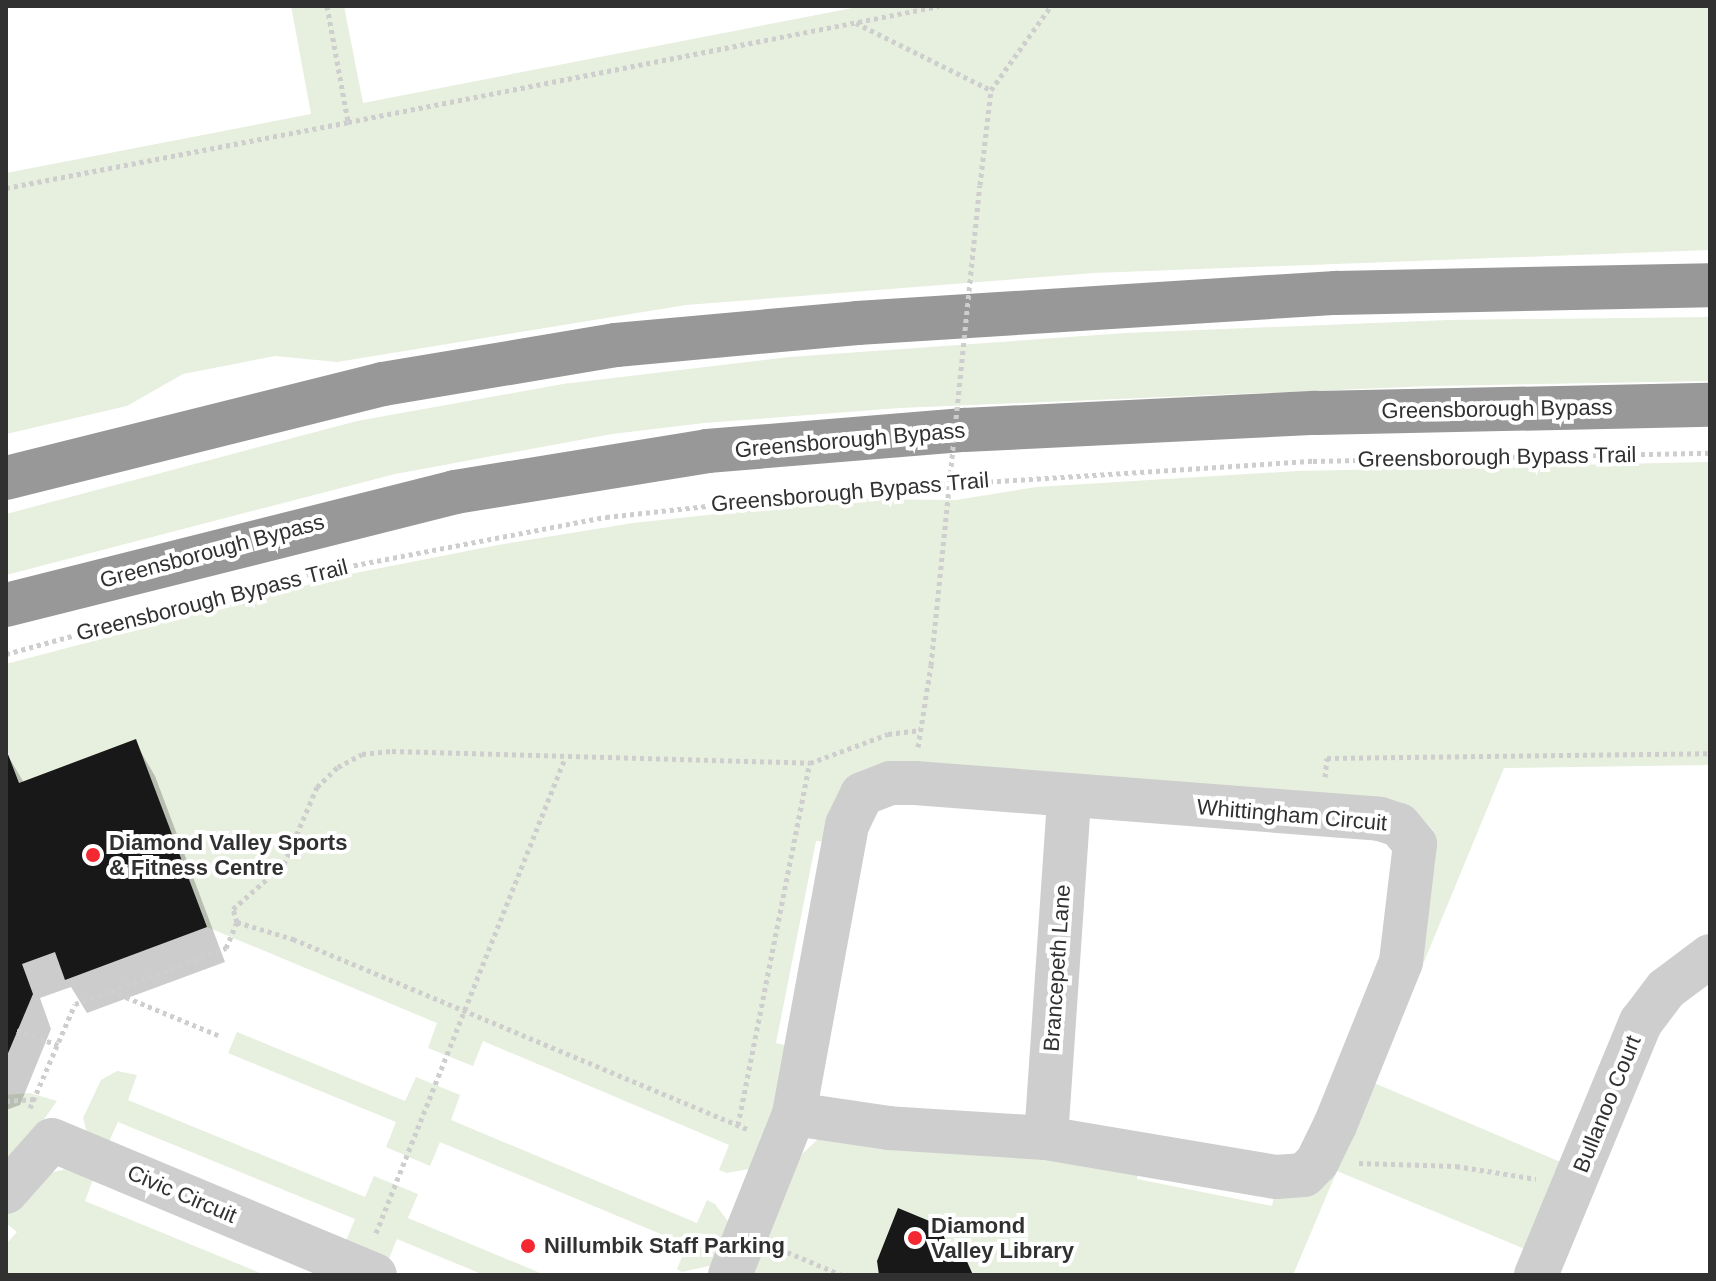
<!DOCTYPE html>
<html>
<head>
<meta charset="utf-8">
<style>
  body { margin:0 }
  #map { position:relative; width:1716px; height:1281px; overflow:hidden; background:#fff; font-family:Arial,sans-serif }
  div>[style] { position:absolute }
  .green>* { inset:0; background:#e7efde }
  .shadow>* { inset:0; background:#0003 }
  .building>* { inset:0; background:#181818 }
  .path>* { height:5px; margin-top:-2.5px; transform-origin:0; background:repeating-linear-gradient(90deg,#cecece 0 4px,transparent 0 8px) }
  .minor>* { height:44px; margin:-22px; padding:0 22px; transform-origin:22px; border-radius:22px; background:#cecece }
  .highway>* { height:44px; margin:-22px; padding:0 22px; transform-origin:22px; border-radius:22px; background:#989898 }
  .path-bridge>* { height:5px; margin-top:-2.5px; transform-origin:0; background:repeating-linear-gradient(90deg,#cecece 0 4px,transparent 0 8px) }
  .dots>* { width:22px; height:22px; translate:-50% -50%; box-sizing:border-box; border:4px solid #fff; border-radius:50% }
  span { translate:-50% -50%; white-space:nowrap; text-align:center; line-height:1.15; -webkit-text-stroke:8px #fff; paint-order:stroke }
  .street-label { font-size:22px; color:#313131 }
  .poi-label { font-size:22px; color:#313131; font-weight:700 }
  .left { translate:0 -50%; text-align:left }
  .frame { position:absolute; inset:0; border:8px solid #313131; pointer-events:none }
</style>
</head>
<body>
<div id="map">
  <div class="green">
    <div style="clip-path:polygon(291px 6px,344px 6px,363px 103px,863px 6px,1710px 6px,1710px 250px,1094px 273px,686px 305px,337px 362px,275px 356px,183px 374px,127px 406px,6px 434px,6px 173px,311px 114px)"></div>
    <div style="clip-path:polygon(1710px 317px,1710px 381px,1430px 386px,900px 408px,704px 423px,612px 434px,395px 474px,6px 575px,6px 514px,357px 421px,563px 384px,790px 357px,1126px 333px,1448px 320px)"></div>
    <div style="clip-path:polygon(1710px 462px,1710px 765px,1504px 768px,1374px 1083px,1563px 1163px,1527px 1250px,1337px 1171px,1293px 1275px,750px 1275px,801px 1155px,818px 1139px,1139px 1166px,1137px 1179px,1272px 1206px,1275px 1193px,1289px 1195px,1435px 865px,1433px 830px,1409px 807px,880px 768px,851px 776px,843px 785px,828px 842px,816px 841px,776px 1043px,788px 1046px,773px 1124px,749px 1169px,727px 1173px,719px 1170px,729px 1145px,483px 1041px,473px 1066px,428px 1048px,437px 1023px,207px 927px,136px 740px,19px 783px,6px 748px,6px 664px,345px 575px,498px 545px,633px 523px,856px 499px,956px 500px,1036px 487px,1298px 471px)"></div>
    <div style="clip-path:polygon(237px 1032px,405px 1101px,416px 1077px,460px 1095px,451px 1120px,697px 1223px,707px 1200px,715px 1204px,730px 1224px,713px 1265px,682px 1272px,677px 1269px,687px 1245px,440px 1142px,430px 1166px,386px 1147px,396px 1122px,228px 1053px)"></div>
    <div style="clip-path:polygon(117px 1071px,137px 1075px,128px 1100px,365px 1197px,374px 1176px,418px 1194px,408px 1218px,545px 1275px,484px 1275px,397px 1239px,388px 1261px,345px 1243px,355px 1219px,118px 1122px,107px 1146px,87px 1133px,83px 1118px,101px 1080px)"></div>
    <div style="clip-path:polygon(30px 1093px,57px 1101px,6px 1173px,6px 1095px)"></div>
    <div style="clip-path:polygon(67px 1169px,94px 1177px,85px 1201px,265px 1275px,6px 1275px,6px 1244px,17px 1232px,6px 1223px,6px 1209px,44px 1174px)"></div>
  </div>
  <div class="shadow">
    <div style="clip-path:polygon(135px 742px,155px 776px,225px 962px,87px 1013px,71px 987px,40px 998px,51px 1029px,20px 1105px,6px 1110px,6px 752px,24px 783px)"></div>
  </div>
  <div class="building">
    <div style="clip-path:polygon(136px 739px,207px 927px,65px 980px,55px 952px,22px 964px,33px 994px,6px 1058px,6px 749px,19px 783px)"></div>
    <div style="clip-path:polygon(898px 1208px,939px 1225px,950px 1251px,965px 1257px,973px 1275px,879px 1275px,877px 1261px)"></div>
  </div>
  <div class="path">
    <div style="left:327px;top:6px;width:118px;rotate:79.7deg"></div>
    <div style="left:348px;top:122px;width:602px;rotate:-11.1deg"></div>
    <div style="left:856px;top:23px;width:151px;rotate:26.4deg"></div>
    <div style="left:980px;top:185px;width:96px;rotate:-83.4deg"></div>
    <div style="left:991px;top:90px;width:103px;rotate:-54.5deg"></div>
    <div style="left:6px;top:188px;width:348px;rotate:-10.9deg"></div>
    <div style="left:283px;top:579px;width:329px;rotate:-10.9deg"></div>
    <div style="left:606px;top:517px;width:240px;rotate:-6.2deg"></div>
    <div style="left:845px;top:491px;width:469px;rotate:-3.7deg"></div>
    <div style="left:1313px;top:461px;width:397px;rotate:-1.2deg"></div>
    <div style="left:6px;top:654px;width:246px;rotate:-15.3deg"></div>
    <div style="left:918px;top:747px;width:83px;rotate:-81deg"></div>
    <div style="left:1325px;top:777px;width:19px;rotate:-84deg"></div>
    <div style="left:1327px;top:758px;width:383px;rotate:-0.7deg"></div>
    <div style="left:237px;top:922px;width:59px;rotate:16.9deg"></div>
    <div style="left:293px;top:939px;width:493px;rotate:22.7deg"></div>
    <div style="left:111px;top:991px;width:123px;rotate:-20.5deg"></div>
    <div style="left:226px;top:948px;width:28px;rotate:-67deg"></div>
    <div style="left:237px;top:922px;width:14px;rotate:-107deg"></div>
    <div style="left:233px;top:909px;width:68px;rotate:-41.4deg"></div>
    <div style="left:284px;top:864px;width:84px;rotate:-66.8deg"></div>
    <div style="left:317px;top:787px;width:29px;rotate:-44deg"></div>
    <div style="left:338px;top:767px;width:27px;rotate:-28deg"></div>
    <div style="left:362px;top:754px;width:30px;rotate:-6deg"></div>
    <div style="left:392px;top:751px;width:418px;rotate:1.6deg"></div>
    <div style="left:810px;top:763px;width:83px;rotate:-20.4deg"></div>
    <div style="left:888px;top:734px;width:31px;rotate:-7deg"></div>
    <div style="left:17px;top:1030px;width:44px;rotate:20.1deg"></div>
    <div style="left:6px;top:1101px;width:29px;rotate:-4deg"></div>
    <div style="left:30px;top:1108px;width:113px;rotate:-66.6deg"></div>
    <div style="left:75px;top:1004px;width:38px;rotate:-20deg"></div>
    <div style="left:111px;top:991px;width:116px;rotate:22.4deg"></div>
    <div style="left:738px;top:1125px;width:369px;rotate:-78.8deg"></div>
    <div style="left:1359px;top:1163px;width:97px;rotate:1.8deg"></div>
    <div style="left:1456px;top:1166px;width:81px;rotate:9.2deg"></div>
    <div style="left:376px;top:1233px;width:511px;rotate:-68.3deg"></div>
    <div style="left:780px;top:1249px;width:67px;rotate:22.8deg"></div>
  </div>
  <div class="minor">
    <div style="left:1046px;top:1138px;width:340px;rotate:-86.1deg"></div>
    <div style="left:6px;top:1192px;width:69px;rotate:-48.5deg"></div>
    <div style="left:52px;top:1140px;width:350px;rotate:22.7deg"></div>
    <div style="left:730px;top:1275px;width:173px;rotate:-68.3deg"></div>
    <div style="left:794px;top:1114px;width:294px;rotate:-79.6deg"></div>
    <div style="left:847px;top:825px;width:34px;rotate:-64deg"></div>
    <div style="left:862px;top:794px;width:30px;rotate:-21deg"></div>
    <div style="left:890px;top:783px;width:25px"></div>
    <div style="left:915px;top:783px;width:466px;rotate:4.4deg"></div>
    <div style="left:1380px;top:819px;width:20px;rotate:18deg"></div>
    <div style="left:1399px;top:825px;width:25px;rotate:50deg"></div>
    <div style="left:1415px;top:844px;width:119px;rotate:96.8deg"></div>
    <div style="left:1401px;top:962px;width:176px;rotate:112deg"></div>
    <div style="left:1335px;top:1125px;width:41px;rotate:115.9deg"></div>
    <div style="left:1317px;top:1162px;width:18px;rotate:135deg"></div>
    <div style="left:1304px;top:1175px;width:28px;rotate:176deg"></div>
    <div style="left:1276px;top:1177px;width:233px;rotate:-170.4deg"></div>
    <div style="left:1046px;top:1138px;width:157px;rotate:-176.4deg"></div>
    <div style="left:889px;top:1128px;width:96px;rotate:-171.6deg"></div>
    <div style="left:1536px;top:1275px;width:274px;rotate:-67.5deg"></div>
    <div style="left:1641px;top:1022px;width:41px;rotate:-52.9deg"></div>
    <div style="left:1666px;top:989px;width:55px;rotate:-36.9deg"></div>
  </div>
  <div class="highway">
    <div style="left:6px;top:478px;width:389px;rotate:-14deg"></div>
    <div style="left:383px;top:384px;width:236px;rotate:-9.5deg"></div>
    <div style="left:616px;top:345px;width:242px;rotate:-5.2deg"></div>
    <div style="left:857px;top:323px;width:480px;rotate:-3.6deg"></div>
    <div style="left:1336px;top:293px;width:374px;rotate:-1.2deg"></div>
    <div style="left:6px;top:605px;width:463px;rotate:-14.1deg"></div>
    <div style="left:455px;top:492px;width:255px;rotate:-9.2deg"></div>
    <div style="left:707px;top:451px;width:258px;rotate:-4.7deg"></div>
    <div style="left:964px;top:430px;width:352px;rotate:-2.8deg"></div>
    <div style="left:1316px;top:413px;width:394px;rotate:-1.2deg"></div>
  </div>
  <div class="path-bridge">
    <div style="left:931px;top:665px;width:482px;rotate:-84.2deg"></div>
  </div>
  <div class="dots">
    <div style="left:93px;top:855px;background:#f32830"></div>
    <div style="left:915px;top:1238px;background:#f32830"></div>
    <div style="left:528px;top:1246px;background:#f32830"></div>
  </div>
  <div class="street-label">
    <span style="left:1497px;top:409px;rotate:-1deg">Greensborough Bypass</span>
    <span style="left:850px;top:440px;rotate:-5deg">Greensborough Bypass</span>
    <span style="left:1497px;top:457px;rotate:-1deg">Greensborough Bypass Trail</span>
    <span style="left:850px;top:492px;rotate:-5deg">Greensborough Bypass Trail</span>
    <span style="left:212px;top:551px;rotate:-15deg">Greensborough Bypass</span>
    <span style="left:212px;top:600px;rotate:-14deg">Greensborough Bypass Trail</span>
    <span style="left:1292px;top:815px;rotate:5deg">Whittingham Circuit</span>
    <span style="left:1057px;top:968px;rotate:-86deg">Brancepeth Lane</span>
    <span style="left:1607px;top:1104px;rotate:-68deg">Bullanoo Court</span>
    <span style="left:182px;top:1194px;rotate:23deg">Civic Circuit</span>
  </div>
  <div class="poi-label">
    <span class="left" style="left:109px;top:855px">Diamond Valley Sports<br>&amp; Fitness Centre</span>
    <span class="left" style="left:931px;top:1238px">Diamond<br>Valley Library</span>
    <span class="left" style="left:544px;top:1246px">Nillumbik Staff Parking</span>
  </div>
  <div class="frame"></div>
</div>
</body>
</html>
